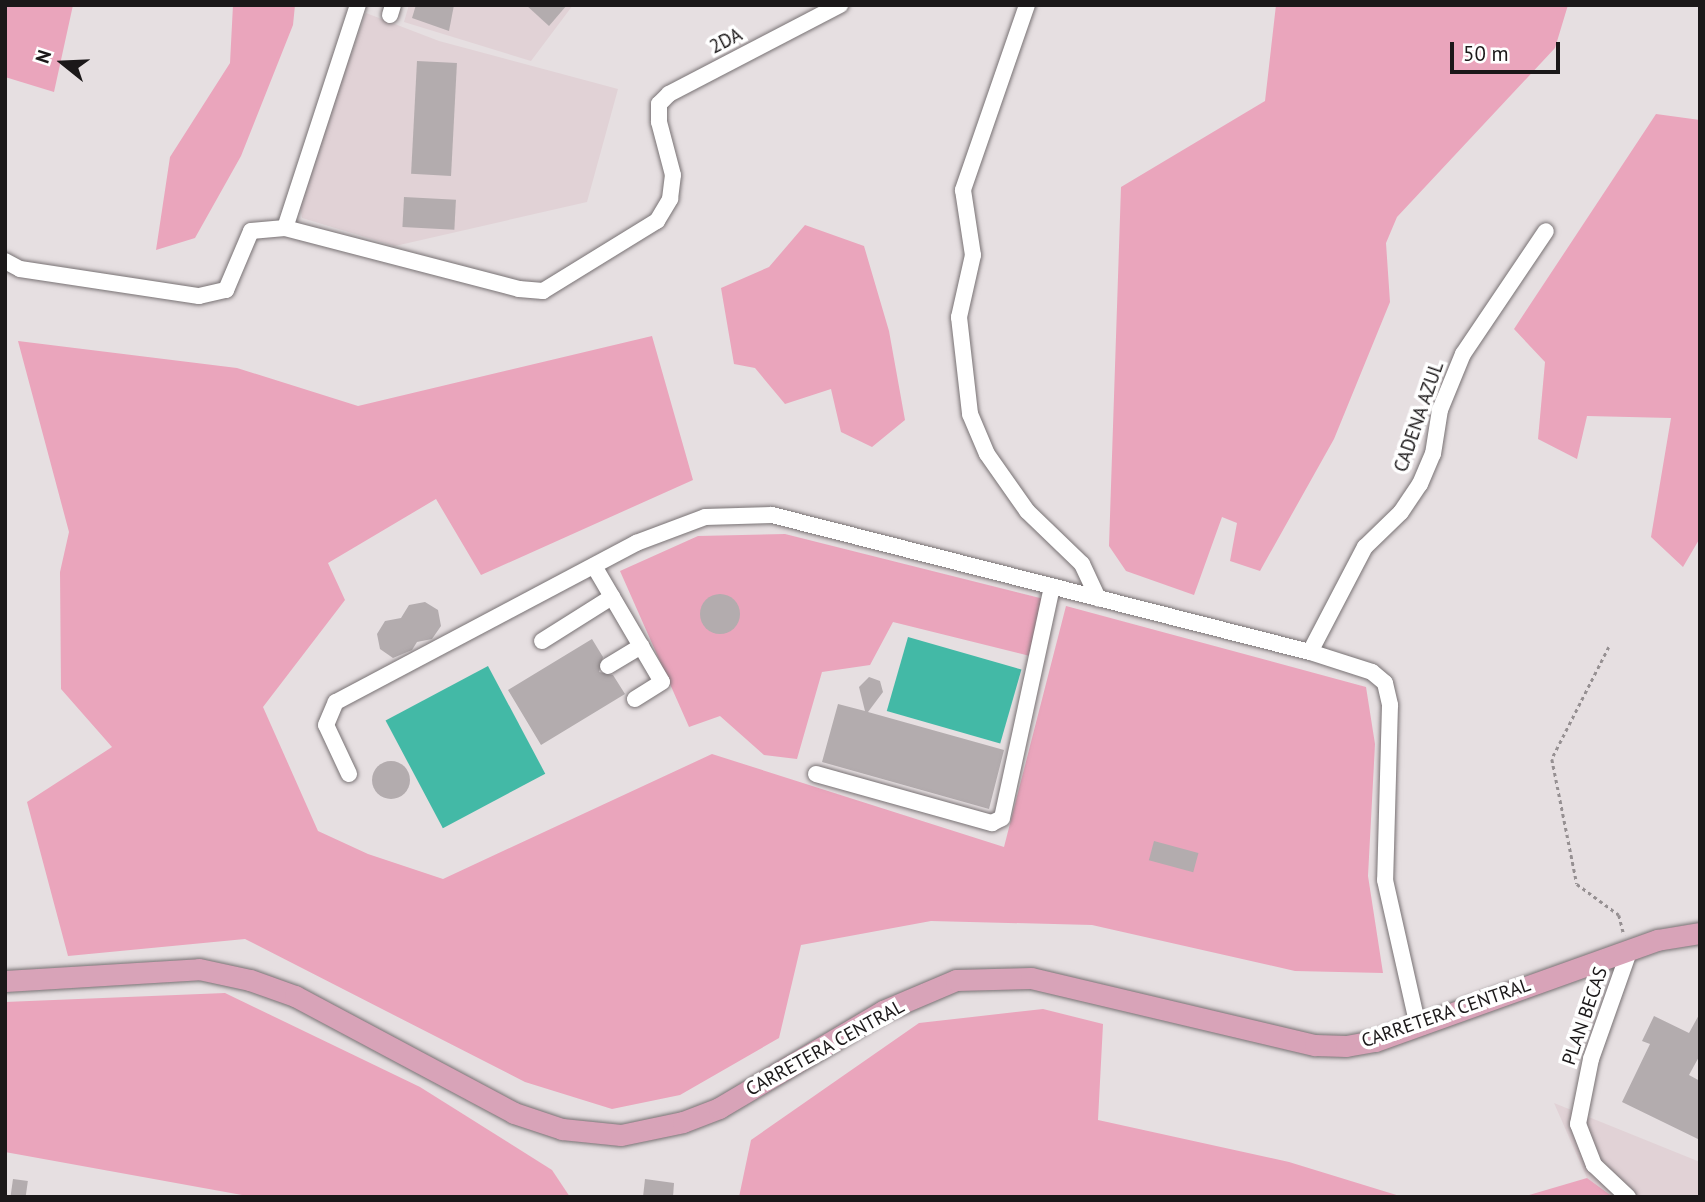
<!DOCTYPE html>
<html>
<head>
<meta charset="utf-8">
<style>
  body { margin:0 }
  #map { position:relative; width:1705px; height:1202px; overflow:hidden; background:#e6dfe1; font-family:"PT Sans",sans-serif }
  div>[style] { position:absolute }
  .built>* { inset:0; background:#e1d2d6 }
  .green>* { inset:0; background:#eaa5bc }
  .water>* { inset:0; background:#43b9a6; transform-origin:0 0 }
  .building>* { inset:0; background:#b3acae; transform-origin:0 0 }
  .round { border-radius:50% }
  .path>* { height:2.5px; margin-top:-1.25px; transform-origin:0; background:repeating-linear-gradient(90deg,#969092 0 3.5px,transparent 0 7px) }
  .roads { filter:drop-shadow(0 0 2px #787274) drop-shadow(0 0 2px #787274) }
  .minor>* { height:16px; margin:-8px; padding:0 8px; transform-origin:8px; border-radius:8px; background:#fff }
  .major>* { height:21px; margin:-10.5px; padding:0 10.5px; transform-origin:10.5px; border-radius:10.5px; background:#d8a3b8 }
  span { translate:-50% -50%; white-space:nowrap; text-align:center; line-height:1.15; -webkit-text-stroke:7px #fff; paint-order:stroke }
  .street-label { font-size:19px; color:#1b1819 }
  .frame { position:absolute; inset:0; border:7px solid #1b1819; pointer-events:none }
  .north { position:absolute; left:28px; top:28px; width:70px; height:70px; -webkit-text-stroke:5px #fff; paint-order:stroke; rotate:288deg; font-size:19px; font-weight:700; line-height:28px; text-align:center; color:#1b1819 }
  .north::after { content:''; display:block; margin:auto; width:24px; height:32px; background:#1b1819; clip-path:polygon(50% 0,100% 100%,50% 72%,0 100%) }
  .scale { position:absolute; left:1450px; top:42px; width:110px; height:32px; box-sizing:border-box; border:4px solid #1b1819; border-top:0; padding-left:9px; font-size:21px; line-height:24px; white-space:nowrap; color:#1b1819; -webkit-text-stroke:5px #fff; paint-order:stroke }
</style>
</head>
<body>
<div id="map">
  <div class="built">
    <div style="clip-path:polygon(409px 5px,573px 5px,531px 61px,404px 22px)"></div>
    <div style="clip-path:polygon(366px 13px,439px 41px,618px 89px,587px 202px,395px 246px,302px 218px,299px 197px)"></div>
    <div style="clip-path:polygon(1554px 1103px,1700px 1162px,1700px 1197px,1613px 1197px,1587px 1178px)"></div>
  </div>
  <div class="green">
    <div style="clip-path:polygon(5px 5px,73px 5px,54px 92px,5px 77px)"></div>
    <div style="clip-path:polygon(233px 5px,295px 5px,293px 25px,241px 156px,195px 238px,156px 250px,170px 157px,230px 63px)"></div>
    <div style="clip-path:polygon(1276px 5px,1568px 5px,1555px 48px,1397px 217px,1386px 243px,1390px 302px,1334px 439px,1260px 571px,1230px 561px,1237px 523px,1222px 517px,1194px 595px,1126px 571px,1109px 546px,1121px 187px,1265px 101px)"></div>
    <div style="clip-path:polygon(1656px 114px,1700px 120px,1700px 538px,1683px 567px,1651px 537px,1671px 418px,1587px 416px,1577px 459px,1538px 439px,1545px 362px,1514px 329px)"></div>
    <div style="clip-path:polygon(805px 225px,864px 246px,889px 331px,905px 420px,872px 447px,841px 432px,831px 389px,785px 404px,755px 368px,734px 364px,721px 288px,769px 267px)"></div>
    <div style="clip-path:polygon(652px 336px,693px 480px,481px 575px,436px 499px,328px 563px,345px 600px,263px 707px,318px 831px,368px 854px,443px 879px,712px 754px,1004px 847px,1066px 606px,1366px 687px,1375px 744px,1368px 876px,1383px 973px,1295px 971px,1092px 925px,931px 921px,801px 945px,779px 1038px,680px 1095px,612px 1109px,525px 1082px,245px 939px,68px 956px,27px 802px,112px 747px,61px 689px,60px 572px,69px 532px,18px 341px,237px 368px,358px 406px)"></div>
    <div style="clip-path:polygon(785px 534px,1044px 599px,1030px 656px,893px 622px,870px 665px,822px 672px,797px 759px,764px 755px,720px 716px,689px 727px,620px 571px,698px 536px)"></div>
    <div style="clip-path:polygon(225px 993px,420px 1087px,552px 1170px,570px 1197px,253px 1197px,5px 1152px,5px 1002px)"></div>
    <div style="clip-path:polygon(1043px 1009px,1103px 1024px,1098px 1120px,1289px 1162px,1403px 1197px,739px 1197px,751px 1140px,919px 1023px)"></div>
    <div style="clip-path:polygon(1587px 1178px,1613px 1197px,1522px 1197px)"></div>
  </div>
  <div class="water">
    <div style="left:908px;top:637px;width:118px;height:77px;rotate:16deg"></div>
    <div style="left:488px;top:666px;width:122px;height:116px;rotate:62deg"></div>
  </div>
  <div class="building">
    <div style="clip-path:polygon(416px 5px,454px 5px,449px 31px,412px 18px)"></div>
    <div style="clip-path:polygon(526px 5px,567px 5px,549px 26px)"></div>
    <div style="left:417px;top:61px;width:40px;height:113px;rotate:3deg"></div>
    <div style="left:404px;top:197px;width:52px;height:30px;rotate:3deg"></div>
    <div class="round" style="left:700px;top:594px;width:40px;height:40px"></div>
    <div style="clip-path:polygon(425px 602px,438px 610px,441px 626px,432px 639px,417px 642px,412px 650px,393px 658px,380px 649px,377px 634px,385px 621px,401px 618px,409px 605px)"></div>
    <div style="clip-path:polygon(592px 639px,603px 657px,599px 672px,613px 675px,625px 694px,541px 745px,508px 690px)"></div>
    <div style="clip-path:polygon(869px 677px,880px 681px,883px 692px,868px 712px,1004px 750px,989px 809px,822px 762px,838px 704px,865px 711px,859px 687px)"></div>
    <div class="round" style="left:372px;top:761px;width:38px;height:38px"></div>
    <div style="left:1154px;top:841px;width:46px;height:20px;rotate:15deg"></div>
    <div style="clip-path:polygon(1700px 1013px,1700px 1055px,1689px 1075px,1700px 1081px,1700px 1140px,1622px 1102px,1650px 1044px,1642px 1041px,1654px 1016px,1689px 1033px)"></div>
    <div style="left:13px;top:1179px;width:15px;height:18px;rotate:8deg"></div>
    <div style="clip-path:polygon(645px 1179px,674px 1183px,673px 1197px,643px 1197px)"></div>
  </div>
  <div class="path">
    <div style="left:1609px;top:647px;width:126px;rotate:117deg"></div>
    <div style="left:1552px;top:759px;width:127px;rotate:78.7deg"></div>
    <div style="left:1577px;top:884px;width:52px;rotate:36.4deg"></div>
    <div style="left:1619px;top:915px;width:21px;rotate:76deg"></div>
  </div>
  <div class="roads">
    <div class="minor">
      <div style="left:1027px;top:5px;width:196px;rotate:109.1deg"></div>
      <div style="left:963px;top:190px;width:66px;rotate:81.3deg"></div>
      <div style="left:973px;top:255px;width:64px;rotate:102.7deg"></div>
      <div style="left:959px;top:317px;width:98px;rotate:83.5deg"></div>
      <div style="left:970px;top:414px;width:43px;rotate:67deg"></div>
      <div style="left:987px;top:454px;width:70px;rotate:54.9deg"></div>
      <div style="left:1027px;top:511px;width:76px;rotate:43.9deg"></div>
      <div style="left:1082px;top:564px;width:38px;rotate:65deg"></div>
      <div style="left:390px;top:15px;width:10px;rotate:-73deg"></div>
      <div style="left:285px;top:228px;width:235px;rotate:-71.9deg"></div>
      <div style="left:5px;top:261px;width:17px;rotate:28deg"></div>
      <div style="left:20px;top:269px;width:181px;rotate:8.6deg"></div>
      <div style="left:199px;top:296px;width:28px;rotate:-13deg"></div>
      <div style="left:226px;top:290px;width:64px;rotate:-67deg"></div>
      <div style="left:251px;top:231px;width:34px;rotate:-5deg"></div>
      <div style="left:285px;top:228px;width:242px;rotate:14.6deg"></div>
      <div style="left:519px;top:289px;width:24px;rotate:5deg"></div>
      <div style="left:543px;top:291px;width:134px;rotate:-31.6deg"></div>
      <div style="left:657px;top:221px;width:26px;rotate:-59deg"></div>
      <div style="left:670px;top:199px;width:24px;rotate:-83deg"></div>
      <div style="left:673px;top:175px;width:55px;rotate:-104.8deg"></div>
      <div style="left:659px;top:122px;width:18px;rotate:-90deg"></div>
      <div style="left:659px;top:104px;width:14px;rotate:-45deg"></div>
      <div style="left:669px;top:94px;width:193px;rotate:-27.5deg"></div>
      <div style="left:594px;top:566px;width:134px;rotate:59.6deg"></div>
      <div style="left:662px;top:682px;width:32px;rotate:148deg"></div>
      <div style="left:542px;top:641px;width:83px;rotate:-32.2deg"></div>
      <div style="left:1310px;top:652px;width:119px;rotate:-62.4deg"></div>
      <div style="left:1365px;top:547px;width:50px;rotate:-44.2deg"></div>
      <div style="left:1401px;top:512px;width:34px;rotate:-56deg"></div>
      <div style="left:1420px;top:484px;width:33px;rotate:-67deg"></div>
      <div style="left:1433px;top:454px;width:45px;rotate:-81deg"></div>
      <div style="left:1440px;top:410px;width:61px;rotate:-67.7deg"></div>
      <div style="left:1463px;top:354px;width:148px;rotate:-56deg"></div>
      <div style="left:608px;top:666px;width:39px;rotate:-31deg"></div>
      <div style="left:349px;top:774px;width:54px;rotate:-115.1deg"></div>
      <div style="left:326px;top:725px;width:25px;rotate:-67deg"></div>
      <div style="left:336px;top:702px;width:340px;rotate:-27.9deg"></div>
      <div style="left:636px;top:543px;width:74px;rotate:-20.6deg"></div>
      <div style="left:705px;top:517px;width:67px;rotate:-1.7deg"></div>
      <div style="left:772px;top:515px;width:555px;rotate:14.29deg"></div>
      <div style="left:1310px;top:652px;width:65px;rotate:17.9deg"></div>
      <div style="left:1372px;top:672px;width:17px;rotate:40deg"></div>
      <div style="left:1385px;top:683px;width:23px;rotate:77deg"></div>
      <div style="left:1390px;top:705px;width:175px;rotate:91.6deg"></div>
      <div style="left:1385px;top:880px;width:150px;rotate:77.3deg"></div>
      <div style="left:816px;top:774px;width:183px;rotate:15.6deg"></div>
      <div style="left:992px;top:823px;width:11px;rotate:-27deg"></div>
      <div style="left:1002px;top:818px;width:236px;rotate:-77.8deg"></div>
      <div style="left:1628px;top:1197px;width:47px;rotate:-136.7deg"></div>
      <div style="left:1594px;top:1165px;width:44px;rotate:-111.3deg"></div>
      <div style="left:1578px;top:1124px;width:66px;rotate:-78.7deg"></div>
      <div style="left:1591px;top:1059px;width:117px;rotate:-70.5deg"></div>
    </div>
    <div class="major">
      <div style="left:5px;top:981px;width:194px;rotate:-3.5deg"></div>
      <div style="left:199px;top:969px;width:52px;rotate:12.2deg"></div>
      <div style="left:250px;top:980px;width:48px;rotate:19.6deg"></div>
      <div style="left:295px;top:996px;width:248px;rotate:28.1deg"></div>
      <div style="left:514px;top:1113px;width:51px;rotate:18.4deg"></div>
      <div style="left:562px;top:1129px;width:59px;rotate:5.8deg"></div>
      <div style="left:621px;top:1135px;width:63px;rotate:-11.8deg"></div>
      <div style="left:683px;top:1122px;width:39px;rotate:-21deg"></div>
      <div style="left:719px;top:1108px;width:191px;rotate:-30.6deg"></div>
      <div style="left:883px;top:1011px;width:79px;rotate:-23deg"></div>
      <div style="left:956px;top:980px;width:75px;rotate:-1.5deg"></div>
      <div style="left:1031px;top:978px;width:292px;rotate:13.3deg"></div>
      <div style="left:1315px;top:1045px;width:31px;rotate:2deg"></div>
      <div style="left:1346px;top:1046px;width:29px;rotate:-10deg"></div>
      <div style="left:1375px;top:1041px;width:300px;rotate:-19.7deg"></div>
      <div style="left:1657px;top:940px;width:44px;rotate:-9.2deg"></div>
    </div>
  </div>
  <div class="street-label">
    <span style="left:726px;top:41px;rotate:-27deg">2DA</span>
    <span style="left:1419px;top:417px;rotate:-71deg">CADENA AZUL</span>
    <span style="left:1446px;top:1013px;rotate:-19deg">CARRETERA CENTRAL</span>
    <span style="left:1585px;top:1016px;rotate:-71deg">PLAN BECAS</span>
    <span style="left:825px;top:1048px;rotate:-29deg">CARRETERA CENTRAL</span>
  </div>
  <div class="frame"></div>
  <div class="north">N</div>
  <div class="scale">50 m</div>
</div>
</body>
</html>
